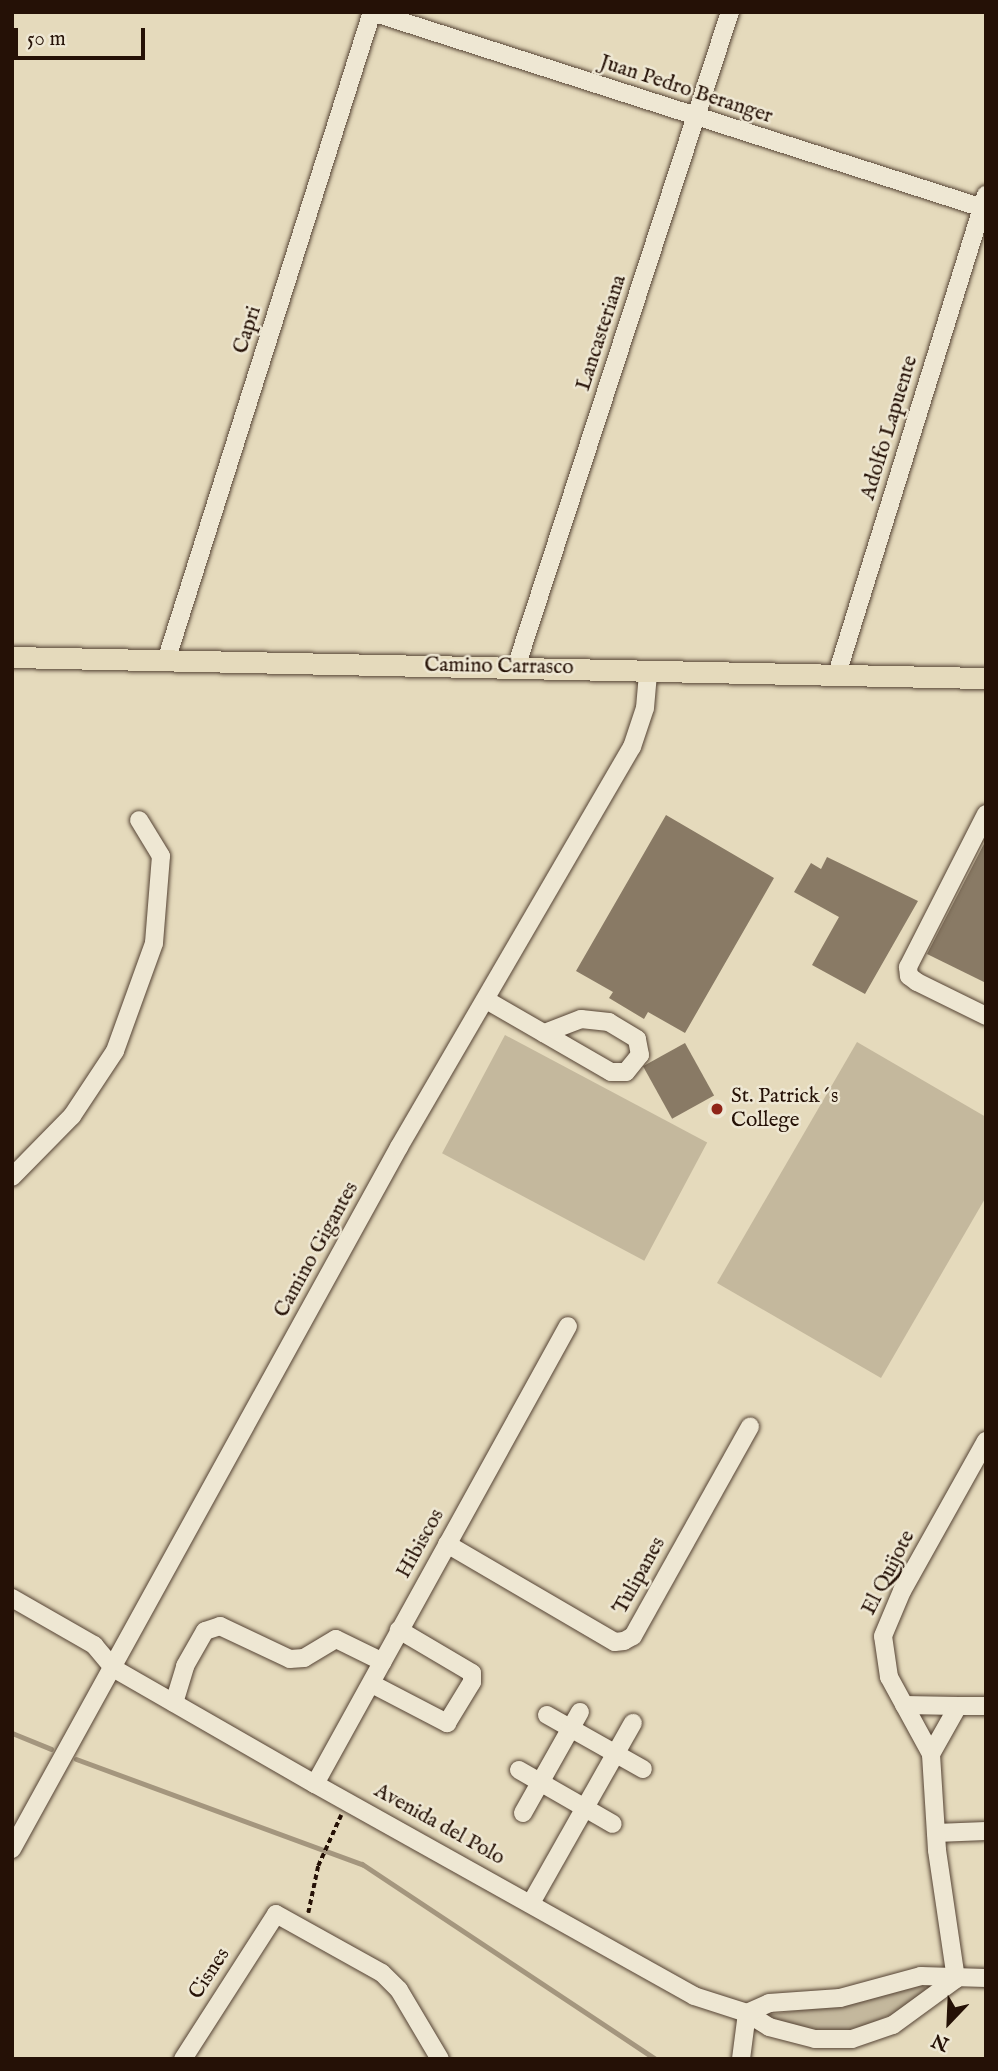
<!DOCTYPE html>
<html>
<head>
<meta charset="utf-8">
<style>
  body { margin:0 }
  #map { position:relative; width:998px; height:2071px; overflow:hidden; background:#e5dabc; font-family:"IM FELL English",serif }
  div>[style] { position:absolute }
  .green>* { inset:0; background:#c4b89d; transform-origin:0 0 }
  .stream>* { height:5px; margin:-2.5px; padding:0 2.5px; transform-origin:2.5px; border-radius:2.5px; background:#a4967e }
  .building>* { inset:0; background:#897a65; transform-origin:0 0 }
  .path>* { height:3.5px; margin-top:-1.75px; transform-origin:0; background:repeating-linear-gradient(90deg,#251106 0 5px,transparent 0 8.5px) }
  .roads { filter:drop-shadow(0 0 2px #554334) drop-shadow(0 0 2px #554334) }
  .minor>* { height:18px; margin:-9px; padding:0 9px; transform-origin:9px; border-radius:9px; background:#eee7d3 }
  .major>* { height:21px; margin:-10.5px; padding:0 10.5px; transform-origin:10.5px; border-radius:10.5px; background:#e5dabc }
  .dots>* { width:19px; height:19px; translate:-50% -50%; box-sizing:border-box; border:4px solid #eee7d3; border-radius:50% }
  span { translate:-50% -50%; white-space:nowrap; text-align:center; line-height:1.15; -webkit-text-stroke:5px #eee7d3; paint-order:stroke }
  .street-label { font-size:21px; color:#251106 }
  .poi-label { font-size:21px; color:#251106 }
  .left { translate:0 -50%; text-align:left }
  .frame { position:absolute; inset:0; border:14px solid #251106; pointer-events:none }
  .north { position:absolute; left:914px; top:1987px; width:70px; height:70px; -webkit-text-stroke:5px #eee7d3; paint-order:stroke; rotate:203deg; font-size:19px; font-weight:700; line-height:28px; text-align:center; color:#251106 }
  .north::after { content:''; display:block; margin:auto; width:24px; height:32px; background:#251106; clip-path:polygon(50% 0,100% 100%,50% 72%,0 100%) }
  .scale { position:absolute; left:14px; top:28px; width:131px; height:32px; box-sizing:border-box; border:4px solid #251106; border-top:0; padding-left:9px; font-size:21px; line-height:24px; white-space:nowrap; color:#251106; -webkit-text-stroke:5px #eee7d3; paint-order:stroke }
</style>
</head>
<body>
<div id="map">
  <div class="green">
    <div style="left:505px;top:1035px;width:229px;height:134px;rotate:28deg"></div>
    <div style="clip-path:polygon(857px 1042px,986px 1117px,986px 1197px,881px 1378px,717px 1283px)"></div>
    <div style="clip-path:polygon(922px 1983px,926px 1989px,902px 2010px,855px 2030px,811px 2030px,775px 2022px,765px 2015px,861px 2002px)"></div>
  </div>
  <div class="stream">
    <div style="left:12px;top:1733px;width:42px;rotate:22.3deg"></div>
    <div style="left:76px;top:1759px;width:305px;rotate:20.2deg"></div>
    <div style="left:362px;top:1864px;width:352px;rotate:33.6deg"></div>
  </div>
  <div class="building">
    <div style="clip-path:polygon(666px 815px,774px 878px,685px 1033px,648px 1012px,644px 1019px,609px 998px,613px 992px,576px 971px)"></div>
    <div style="clip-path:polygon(986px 840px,986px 983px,927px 954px)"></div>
    <div style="clip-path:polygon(827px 857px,918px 901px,865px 994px,812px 965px,839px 917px,794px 892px,811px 863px,821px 869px)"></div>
    <div style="left:685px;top:1043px;width:60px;height:48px;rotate:61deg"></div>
  </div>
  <div class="path">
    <div style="left:308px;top:1913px;width:48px;rotate:-78deg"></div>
    <div style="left:318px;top:1866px;width:56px;rotate:-65.7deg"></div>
  </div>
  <div class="roads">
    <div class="minor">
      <div style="left:372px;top:12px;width:645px;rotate:17.79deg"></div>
      <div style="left:166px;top:661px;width:681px;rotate:-72.39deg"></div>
      <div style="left:516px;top:667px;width:689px;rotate:-71.91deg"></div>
      <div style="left:837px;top:674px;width:502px;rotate:-72.72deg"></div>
      <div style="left:986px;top:814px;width:172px;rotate:117deg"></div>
      <div style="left:908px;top:967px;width:9px;rotate:84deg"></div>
      <div style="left:909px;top:976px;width:10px;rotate:37deg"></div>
      <div style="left:917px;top:982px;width:77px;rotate:26.2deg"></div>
      <div style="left:488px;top:1001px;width:142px;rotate:30deg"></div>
      <div style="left:611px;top:1072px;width:15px"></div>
      <div style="left:626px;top:1072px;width:22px;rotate:-51deg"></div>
      <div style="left:640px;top:1055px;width:16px;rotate:-101deg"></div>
      <div style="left:637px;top:1039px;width:33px;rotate:-149deg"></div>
      <div style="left:609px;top:1022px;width:28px;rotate:-174deg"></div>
      <div style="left:581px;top:1019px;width:40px;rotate:159deg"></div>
      <div style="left:12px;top:1177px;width:86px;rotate:-45.5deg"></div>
      <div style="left:72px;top:1116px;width:78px;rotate:-56.5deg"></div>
      <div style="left:115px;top:1051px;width:115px;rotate:-70.1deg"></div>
      <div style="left:154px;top:943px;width:87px;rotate:-85.4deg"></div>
      <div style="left:161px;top:856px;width:42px;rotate:-121.4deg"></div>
      <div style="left:447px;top:1544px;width:194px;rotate:30.3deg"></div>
      <div style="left:615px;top:1642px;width:9px;rotate:-6deg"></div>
      <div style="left:624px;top:1641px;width:10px;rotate:-29deg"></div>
      <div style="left:633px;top:1636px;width:240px;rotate:-60.8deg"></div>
      <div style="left:12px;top:1598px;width:95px;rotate:29.8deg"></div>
      <div style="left:94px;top:1645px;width:30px;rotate:50deg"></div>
      <div style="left:113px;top:1668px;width:233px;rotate:29.9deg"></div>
      <div style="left:315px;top:1784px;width:434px;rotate:29.2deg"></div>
      <div style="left:694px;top:1996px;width:56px;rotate:17.8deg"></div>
      <div style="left:747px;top:2013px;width:26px;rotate:32deg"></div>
      <div style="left:769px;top:2027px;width:48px;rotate:14.6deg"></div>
      <div style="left:815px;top:2039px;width:37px"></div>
      <div style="left:852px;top:2039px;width:43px;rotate:-18.9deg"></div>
      <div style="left:893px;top:2025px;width:78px;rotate:-36.1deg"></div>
      <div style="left:372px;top:1684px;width:85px;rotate:27.5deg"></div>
      <div style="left:447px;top:1723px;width:48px;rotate:-58.6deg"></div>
      <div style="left:472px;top:1682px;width:9px;rotate:-90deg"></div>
      <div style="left:472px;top:1673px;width:85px;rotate:-149.5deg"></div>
      <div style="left:174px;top:1703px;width:39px;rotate:-73deg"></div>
      <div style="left:185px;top:1666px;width:40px;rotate:-60.3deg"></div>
      <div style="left:205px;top:1631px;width:16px;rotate:-18deg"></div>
      <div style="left:220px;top:1626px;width:77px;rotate:25.2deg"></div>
      <div style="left:290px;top:1659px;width:14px;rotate:-4deg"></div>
      <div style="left:304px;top:1658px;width:37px;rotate:-31deg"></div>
      <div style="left:336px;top:1639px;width:52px;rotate:26.1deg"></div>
      <div style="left:904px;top:1705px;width:54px;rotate:1.1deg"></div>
      <div style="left:547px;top:1715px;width:110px;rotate:29.4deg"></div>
      <div style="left:931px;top:1754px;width:55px;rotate:-60.6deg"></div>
      <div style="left:958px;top:1706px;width:28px"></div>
      <div style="left:519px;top:1770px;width:108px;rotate:29.9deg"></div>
      <div style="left:315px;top:1784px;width:523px;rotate:-61.08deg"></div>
      <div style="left:523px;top:1813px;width:116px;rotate:-60.6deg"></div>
      <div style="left:936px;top:1833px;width:50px;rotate:-2.3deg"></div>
      <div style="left:12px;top:1849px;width:802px;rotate:-61.13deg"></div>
      <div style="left:399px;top:1147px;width:463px;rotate:-59.8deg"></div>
      <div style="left:632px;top:747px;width:41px;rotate:-71.6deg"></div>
      <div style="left:645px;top:708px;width:37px;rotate:-85deg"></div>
      <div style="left:531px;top:1903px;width:207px;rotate:-60.5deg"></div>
      <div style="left:956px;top:1979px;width:130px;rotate:-98.4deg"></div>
      <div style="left:937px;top:1850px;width:96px;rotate:-93.6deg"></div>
      <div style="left:931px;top:1754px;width:88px;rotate:-118.6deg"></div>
      <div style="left:889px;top:1677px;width:41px;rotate:-98.3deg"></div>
      <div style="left:883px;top:1636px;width:49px;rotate:-67.1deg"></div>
      <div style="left:902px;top:1591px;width:172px;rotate:-60.8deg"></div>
      <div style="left:747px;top:2013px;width:24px;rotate:-24deg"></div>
      <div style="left:769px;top:2003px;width:71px;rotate:-4deg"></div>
      <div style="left:840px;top:1998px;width:84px;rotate:-15.2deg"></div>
      <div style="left:921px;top:1976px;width:65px;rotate:1.8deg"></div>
      <div style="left:183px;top:2059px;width:172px;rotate:-57.3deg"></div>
      <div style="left:276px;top:1914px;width:121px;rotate:29.1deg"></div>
      <div style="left:382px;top:1973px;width:24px;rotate:45deg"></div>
      <div style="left:399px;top:1990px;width:80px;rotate:59.3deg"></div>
      <div style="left:741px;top:2059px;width:46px;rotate:-82.6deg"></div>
    </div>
    <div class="major">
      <div style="left:12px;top:657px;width:974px;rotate:1.24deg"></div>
    </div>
  </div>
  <div class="dots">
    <div style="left:717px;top:1109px;background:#8f2418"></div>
  </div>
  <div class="street-label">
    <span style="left:686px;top:90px;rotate:18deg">Juan Pedro Beranger</span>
    <span style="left:248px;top:330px;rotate:-72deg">Capri</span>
    <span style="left:602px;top:333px;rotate:-72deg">Lancasteriana</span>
    <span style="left:890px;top:428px;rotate:-73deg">Adolfo Lapuente</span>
    <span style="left:499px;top:667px;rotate:1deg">Camino Carrasco</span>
    <span style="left:317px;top:1250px;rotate:-61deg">Camino Gigantes</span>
    <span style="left:421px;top:1544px;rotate:-61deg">Hibiscos</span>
    <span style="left:889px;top:1573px;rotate:-63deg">El Quijote</span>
    <span style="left:640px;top:1576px;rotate:-61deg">Tulipanes</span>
    <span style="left:439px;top:1825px;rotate:29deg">Avenida del Polo</span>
    <span style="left:210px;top:1974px;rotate:-57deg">Cisnes</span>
  </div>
  <div class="poi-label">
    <span class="left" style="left:731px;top:1109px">St. Patrick´s<br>College</span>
  </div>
  <div class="frame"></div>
  <div class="north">N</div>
  <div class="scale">50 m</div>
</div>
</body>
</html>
